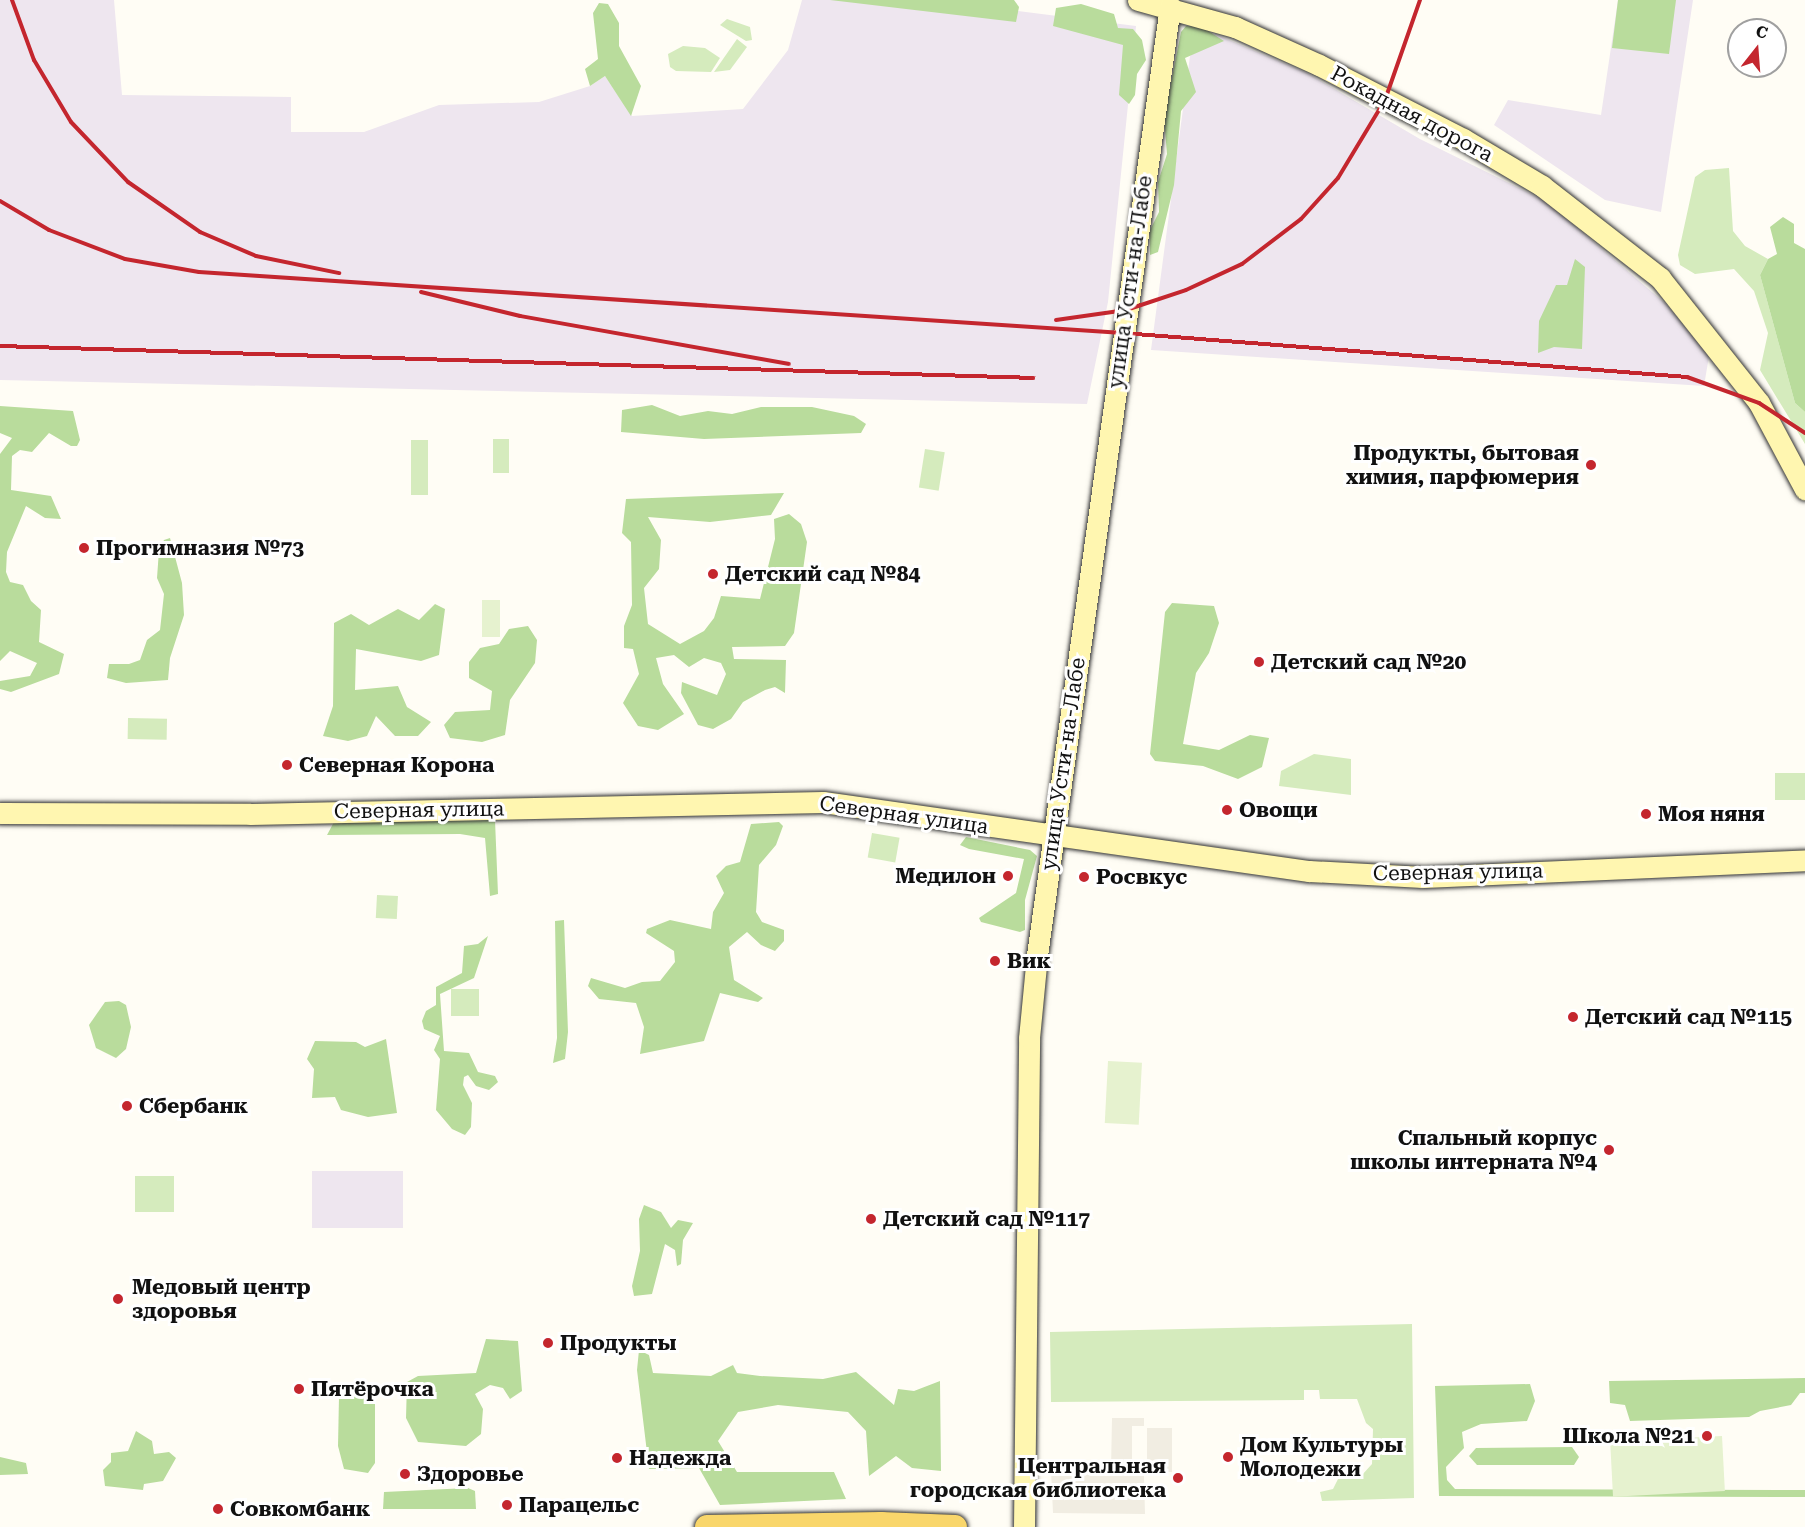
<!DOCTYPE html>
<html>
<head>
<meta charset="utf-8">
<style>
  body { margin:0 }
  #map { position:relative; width:1805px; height:1527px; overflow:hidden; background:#fffdf5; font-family:"Roboto Serif",serif }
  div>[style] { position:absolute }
  .industrial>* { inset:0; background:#eee6ef; transform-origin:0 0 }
  .green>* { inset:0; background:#d5ebbd; transform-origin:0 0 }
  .forest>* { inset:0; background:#b9dc9c }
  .pitch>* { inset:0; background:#e6f2cf; transform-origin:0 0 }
  .plaza>* { inset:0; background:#f1ede2; transform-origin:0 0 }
  .roads { filter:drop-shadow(0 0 2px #333) drop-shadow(0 0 2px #333) }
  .secondary>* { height:21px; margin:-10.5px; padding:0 10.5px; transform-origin:10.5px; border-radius:10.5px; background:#fff6b0 }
  .primary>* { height:24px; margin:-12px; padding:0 12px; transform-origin:12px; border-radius:12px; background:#f9d66b }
  .rail>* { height:4px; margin:-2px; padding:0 2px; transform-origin:2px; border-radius:2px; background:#c4262e }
  .dots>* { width:16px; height:16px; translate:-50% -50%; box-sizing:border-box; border:3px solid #fff; border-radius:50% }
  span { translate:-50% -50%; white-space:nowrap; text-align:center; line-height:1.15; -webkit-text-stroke:6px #fff; paint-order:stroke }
  .street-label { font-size:21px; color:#111 }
  .poi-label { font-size:21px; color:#111; font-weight:700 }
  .right { translate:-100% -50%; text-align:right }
  .left { translate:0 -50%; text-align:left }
  .north { position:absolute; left:1727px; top:18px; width:60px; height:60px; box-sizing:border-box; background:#fff; border:2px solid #a0a0a0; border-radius:50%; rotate:17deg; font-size:16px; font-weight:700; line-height:24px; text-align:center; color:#111 }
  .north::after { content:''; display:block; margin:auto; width:21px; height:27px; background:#c4262e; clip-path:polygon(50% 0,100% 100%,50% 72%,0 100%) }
</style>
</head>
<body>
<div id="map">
  <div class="industrial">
    <div style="clip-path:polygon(0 0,114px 0,122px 95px,291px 97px,291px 132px,364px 132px,439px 105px,539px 102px,590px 86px,605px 76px,632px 116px,743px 109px,788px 50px,802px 0,933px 0,1136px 26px,1108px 302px,1087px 404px,0 380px)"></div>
    <div style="clip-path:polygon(1618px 0,1693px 0,1661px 212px,1605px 200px,1494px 125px,1508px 100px,1601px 115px)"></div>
    <div style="clip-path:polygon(1215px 34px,1307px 73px,1420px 139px,1547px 202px,1666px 304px,1709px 356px,1704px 386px,1151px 350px,1190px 56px)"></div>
    <div style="left:312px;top:1171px;width:91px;height:57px"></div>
  </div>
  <div class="green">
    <div style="clip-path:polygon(727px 19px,750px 27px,752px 40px,746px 41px,720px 25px)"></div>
    <div style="clip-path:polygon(737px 39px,747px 47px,730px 70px,714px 72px)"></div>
    <div style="clip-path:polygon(683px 46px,705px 48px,720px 58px,711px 72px,676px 71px,670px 67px,668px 54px)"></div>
    <div style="clip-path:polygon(1729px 168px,1733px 231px,1745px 246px,1768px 259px,1760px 275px,1795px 403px,1805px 412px,1805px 444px,1760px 370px,1768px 333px,1754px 291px,1734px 269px,1695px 274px,1680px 265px,1678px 255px,1695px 177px,1705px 170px)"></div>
    <div style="left:493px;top:439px;width:16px;height:34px"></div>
    <div style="left:411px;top:440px;width:17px;height:55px"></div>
    <div style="left:925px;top:449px;width:20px;height:39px;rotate:9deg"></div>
    <div style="left:128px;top:718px;width:39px;height:21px;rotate:1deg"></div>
    <div style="clip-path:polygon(1314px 754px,1351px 759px,1351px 795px,1279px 786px,1281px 771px)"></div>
    <div style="left:1805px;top:773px;width:27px;height:30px;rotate:90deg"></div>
    <div style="left:872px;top:833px;width:28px;height:25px;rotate:10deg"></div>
    <div style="left:377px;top:895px;width:21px;height:23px;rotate:3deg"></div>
    <div style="left:451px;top:989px;width:28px;height:27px"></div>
    <div style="left:135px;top:1176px;width:39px;height:36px"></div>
    <div style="clip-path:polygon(1412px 1324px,1414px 1498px,1322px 1501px,1320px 1492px,1333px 1489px,1339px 1477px,1362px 1475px,1372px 1464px,1373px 1429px,1366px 1423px,1357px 1399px,1320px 1399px,1319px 1390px,1304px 1390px,1304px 1400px,1051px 1402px,1050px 1332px)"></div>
  </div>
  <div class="forest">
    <div style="clip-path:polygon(830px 0,1014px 0,1019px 7px,1016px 22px)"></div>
    <div style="clip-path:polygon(1618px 0,1676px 0,1669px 54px,1612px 48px)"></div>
    <div style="clip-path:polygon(599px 3px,608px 4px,619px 23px,619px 46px,641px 86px,631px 116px,605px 76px,590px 86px,585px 69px,598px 59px,593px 13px)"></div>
    <div style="clip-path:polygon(1081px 4px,1114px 14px,1118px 28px,1133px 29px,1142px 40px,1146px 60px,1137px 74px,1135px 95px,1129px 104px,1119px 95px,1123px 45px,1053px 26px,1056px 8px)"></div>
    <div style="clip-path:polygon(1186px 26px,1202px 27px,1224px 41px,1185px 58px,1196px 92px,1181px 111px,1174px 185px,1158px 252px,1150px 255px,1150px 230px,1159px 212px,1158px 182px,1167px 154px,1164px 118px,1181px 32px)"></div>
    <div style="clip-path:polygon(1783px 217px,1794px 224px,1794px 243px,1805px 249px,1805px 412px,1795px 403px,1760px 275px,1768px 259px,1777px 254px,1770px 227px)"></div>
    <div style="clip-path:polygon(1575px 259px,1585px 267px,1582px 349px,1554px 347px,1538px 353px,1539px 321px,1556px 285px,1567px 285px)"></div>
    <div style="clip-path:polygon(652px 405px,680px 416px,708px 411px,732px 414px,761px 407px,812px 407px,854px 416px,866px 424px,861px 433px,704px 439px,621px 432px,622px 410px)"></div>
    <div style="clip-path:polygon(0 406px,73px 411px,80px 440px,77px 446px,71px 446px,49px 433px,32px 452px,20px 450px,12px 456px,11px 490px,51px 496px,61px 519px,45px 518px,26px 506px,7px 552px,6px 572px,10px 582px,23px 585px,31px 601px,41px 610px,39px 642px,64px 654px,59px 674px,11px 692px,0 689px,0 681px,30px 676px,37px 663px,10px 651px,0 661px,0 454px,12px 438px,0 433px)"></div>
    <div style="clip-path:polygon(784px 493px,771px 515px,710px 522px,648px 517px,661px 540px,659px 569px,644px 588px,648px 624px,680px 644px,704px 631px,714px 618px,721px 596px,760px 599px,775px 539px,774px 519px,789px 514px,801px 524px,807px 542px,794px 633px,785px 646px,732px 647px,734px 659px,786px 660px,785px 693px,775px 687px,765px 690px,743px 702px,731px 719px,713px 729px,698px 725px,681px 693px,682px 682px,717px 695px,726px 674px,721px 663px,704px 658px,689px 667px,674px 655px,656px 658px,663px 684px,684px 714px,658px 730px,638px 726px,623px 703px,639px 674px,633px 649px,624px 648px,624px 626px,632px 605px,631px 542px,622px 533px,626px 499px)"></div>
    <div style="clip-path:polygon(170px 538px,182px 583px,184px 615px,170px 658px,168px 680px,126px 683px,107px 678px,109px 664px,129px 664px,140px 660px,147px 640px,160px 630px,164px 594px,157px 578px,159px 550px,164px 540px)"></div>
    <div style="clip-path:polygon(1172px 603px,1214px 606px,1219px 623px,1209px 653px,1196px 673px,1183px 744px,1219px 750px,1250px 735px,1269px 738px,1262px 767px,1238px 779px,1203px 766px,1155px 761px,1150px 754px,1165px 612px)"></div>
    <div style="clip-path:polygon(435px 604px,445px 609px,439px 655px,421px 661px,356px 649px,355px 690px,398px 686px,407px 707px,431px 722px,418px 736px,395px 736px,376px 716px,367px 736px,348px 741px,323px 736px,333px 706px,334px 623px,351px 614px,369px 625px,398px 609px,419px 620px)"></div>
    <div style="clip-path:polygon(528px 626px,537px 640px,535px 663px,510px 700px,505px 735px,482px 742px,450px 738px,444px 725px,455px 712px,490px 710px,492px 691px,469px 678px,469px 662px,480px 648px,499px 644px,509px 629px)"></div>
    <div style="clip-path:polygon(495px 820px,498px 894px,490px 896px,485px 838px,460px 834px,327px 835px,334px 822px)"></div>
    <div style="clip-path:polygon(779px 822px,783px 826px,776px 845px,759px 865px,756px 912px,762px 922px,784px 930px,784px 941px,775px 951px,761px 945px,747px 932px,729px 947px,734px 980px,763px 998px,758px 1002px,720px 993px,704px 1041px,640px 1054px,644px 1027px,636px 1003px,599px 999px,588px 986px,591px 978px,625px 988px,642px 982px,660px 981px,675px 962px,674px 951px,646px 933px,647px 929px,670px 920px,711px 929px,713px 912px,724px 893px,716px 876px,726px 866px,740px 862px,751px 824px)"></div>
    <div style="clip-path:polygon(966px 837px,1030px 850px,1037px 856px,1025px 900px,1025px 930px,1020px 932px,981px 922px,979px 918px,1016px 893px,1024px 859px,969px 849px,960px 845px)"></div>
    <div style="clip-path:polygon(564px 920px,568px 1032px,565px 1059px,553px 1063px,557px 1038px,555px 921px)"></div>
    <div style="clip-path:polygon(488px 936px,474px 978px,440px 994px,444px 1051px,469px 1053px,478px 1072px,495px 1076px,498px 1082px,489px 1090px,476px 1086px,468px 1075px,464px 1077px,463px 1085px,472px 1103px,471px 1127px,465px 1135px,452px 1129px,436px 1110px,440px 1059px,434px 1050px,440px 1036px,424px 1029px,422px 1021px,426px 1011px,436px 1005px,436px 987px,462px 973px,464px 946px,478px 944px)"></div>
    <div style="clip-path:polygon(119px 1001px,126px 1005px,131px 1027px,126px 1049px,116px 1058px,96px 1048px,89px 1025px,105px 1002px)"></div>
    <div style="clip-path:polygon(386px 1039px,397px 1113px,368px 1117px,341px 1110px,335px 1097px,312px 1098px,314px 1069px,307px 1059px,315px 1041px,356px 1042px,365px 1047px)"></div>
    <div style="clip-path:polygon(644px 1205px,661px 1212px,671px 1228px,678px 1220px,693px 1223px,683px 1240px,681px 1264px,677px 1266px,675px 1250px,665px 1244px,652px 1294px,634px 1296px,632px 1286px,640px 1251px,639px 1219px)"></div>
    <div style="clip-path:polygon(486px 1339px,518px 1341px,522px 1391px,510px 1399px,503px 1388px,490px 1385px,475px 1394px,483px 1409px,481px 1434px,466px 1446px,418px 1442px,406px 1418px,407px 1382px,418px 1376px,476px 1373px)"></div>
    <div style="clip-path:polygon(639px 1350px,649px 1355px,653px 1373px,711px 1376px,733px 1365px,737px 1373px,760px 1376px,823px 1379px,856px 1372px,894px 1405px,898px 1389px,914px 1391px,940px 1381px,941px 1471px,912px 1468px,896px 1456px,869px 1476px,866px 1431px,848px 1412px,778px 1405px,738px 1412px,718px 1441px,737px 1472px,834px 1472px,846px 1499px,720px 1505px,699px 1468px,649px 1469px,637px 1370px)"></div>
    <div style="clip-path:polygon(1805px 1378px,1805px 1393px,1800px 1393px,1791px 1405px,1760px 1411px,1749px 1417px,1630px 1421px,1625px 1405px,1610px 1403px,1609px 1381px)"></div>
    <div style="clip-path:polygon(1530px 1384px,1535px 1401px,1527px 1421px,1481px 1424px,1462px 1432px,1464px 1448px,1446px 1467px,1447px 1480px,1455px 1489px,1805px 1490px,1805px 1497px,1439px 1496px,1435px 1386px)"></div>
    <div style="clip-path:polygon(364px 1392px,375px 1402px,375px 1463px,368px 1473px,344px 1469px,338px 1446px,339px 1397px)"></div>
    <div style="clip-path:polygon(136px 1431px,152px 1441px,154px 1454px,169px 1452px,176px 1458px,163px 1481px,144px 1484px,143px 1490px,105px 1486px,103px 1470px,111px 1462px,111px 1453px,128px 1451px)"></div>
    <div style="clip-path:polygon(1572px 1447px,1579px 1457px,1574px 1465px,1477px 1465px,1469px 1456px,1476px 1448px)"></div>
    <div style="clip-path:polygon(0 1457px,26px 1463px,28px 1474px,0 1475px)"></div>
    <div style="clip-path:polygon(468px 1488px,475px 1491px,476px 1509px,383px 1509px,384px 1492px)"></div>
  </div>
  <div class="pitch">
    <div style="left:482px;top:600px;width:18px;height:37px"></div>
    <div style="left:1108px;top:1061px;width:34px;height:62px;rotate:3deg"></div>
    <div style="left:1722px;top:1436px;width:55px;height:112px;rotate:87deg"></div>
  </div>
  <div class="plaza">
    <div style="clip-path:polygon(1112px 1418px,1144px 1418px,1144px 1426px,1132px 1426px,1132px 1475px,1144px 1476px,1145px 1514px,1053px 1513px,1051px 1470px,1111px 1469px)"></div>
    <div style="left:1147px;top:1428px;width:25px;height:44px"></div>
  </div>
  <div class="roads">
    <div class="secondary">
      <div style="left:1138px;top:0;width:101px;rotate:15.6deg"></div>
      <div style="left:1235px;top:27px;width:92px;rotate:24.3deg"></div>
      <div style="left:1319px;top:65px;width:162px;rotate:27.2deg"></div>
      <div style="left:1463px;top:139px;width:92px;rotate:30.7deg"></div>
      <div style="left:1542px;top:186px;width:150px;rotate:37.9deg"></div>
      <div style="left:1660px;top:278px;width:159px;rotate:51.6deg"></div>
      <div style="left:1759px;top:403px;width:98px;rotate:61.9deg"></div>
      <div style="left:0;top:813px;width:250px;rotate:0.2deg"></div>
      <div style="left:250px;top:814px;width:573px;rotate:-1.2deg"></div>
      <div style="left:823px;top:802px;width:491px;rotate:8.1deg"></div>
      <div style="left:1309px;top:871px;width:114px;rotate:3deg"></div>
      <div style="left:1423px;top:877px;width:382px;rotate:-2.5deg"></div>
      <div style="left:1024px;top:1527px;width:489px;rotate:-89.4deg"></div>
      <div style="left:1029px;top:1038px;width:83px;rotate:-84.5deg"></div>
      <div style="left:1037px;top:955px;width:958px;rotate:-82.02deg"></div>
    </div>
    <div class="primary">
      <div style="left:707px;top:1527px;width:174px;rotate:-1deg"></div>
      <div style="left:881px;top:1524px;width:74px;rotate:2.3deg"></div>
    </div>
  </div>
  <div class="rail">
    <div style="left:12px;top:0;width:64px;rotate:69.9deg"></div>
    <div style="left:34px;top:60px;width:72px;rotate:59.2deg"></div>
    <div style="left:71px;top:122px;width:83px;rotate:46.5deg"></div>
    <div style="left:128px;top:182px;width:88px;rotate:34.8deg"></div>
    <div style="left:200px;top:232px;width:61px;rotate:23.2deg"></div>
    <div style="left:256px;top:256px;width:85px;rotate:11.6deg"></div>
    <div style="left:0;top:201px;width:57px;rotate:30.6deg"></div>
    <div style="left:49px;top:230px;width:81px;rotate:20.9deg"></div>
    <div style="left:125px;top:259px;width:75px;rotate:10deg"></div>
    <div style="left:199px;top:272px;width:926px;rotate:3.78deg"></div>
    <div style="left:1123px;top:333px;width:566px;rotate:4.46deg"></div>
    <div style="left:1687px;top:377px;width:77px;rotate:19.9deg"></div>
    <div style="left:1759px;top:403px;width:55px;rotate:33.1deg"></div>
    <div style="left:421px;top:292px;width:102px;rotate:13.6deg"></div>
    <div style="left:520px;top:316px;width:273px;rotate:10.1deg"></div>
    <div style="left:1056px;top:320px;width:71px;rotate:-8.1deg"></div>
    <div style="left:1126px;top:310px;width:63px;rotate:-18.4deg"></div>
    <div style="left:1186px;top:290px;width:62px;rotate:-24.9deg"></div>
    <div style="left:1242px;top:264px;width:74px;rotate:-37.3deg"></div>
    <div style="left:1301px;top:219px;width:55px;rotate:-47.9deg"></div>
    <div style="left:1338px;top:178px;width:91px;rotate:-58.9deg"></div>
    <div style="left:1385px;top:100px;width:106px;rotate:-70.7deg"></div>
    <div style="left:0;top:346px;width:1034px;rotate:1.77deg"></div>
  </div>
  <div class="dots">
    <div style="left:1591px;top:465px;background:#c4262e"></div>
    <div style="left:84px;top:548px;background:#c4262e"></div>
    <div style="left:713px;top:574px;background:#c4262e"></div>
    <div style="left:1259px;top:662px;background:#c4262e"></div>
    <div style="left:287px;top:765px;background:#c4262e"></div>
    <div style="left:1227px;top:810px;background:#c4262e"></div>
    <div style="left:1646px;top:814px;background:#c4262e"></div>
    <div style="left:1008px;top:876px;background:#c4262e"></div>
    <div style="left:1084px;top:877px;background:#c4262e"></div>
    <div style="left:995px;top:961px;background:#c4262e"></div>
    <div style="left:1573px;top:1017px;background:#c4262e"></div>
    <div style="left:127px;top:1106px;background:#c4262e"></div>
    <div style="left:1609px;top:1150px;background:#c4262e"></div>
    <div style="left:871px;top:1219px;background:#c4262e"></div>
    <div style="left:118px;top:1299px;background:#c4262e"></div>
    <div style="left:548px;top:1343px;background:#c4262e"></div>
    <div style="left:299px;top:1389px;background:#c4262e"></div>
    <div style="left:1707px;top:1436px;background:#c4262e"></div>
    <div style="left:1228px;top:1457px;background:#c4262e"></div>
    <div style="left:617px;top:1458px;background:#c4262e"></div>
    <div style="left:405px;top:1474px;background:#c4262e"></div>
    <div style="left:1178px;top:1478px;background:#c4262e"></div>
    <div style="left:507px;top:1505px;background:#c4262e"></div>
    <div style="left:218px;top:1509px;background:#c4262e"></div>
  </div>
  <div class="street-label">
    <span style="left:1412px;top:114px;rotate:28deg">Рокадная дорога</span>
    <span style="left:1130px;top:282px;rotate:-82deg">улица Усти-на-Лабе</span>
    <span style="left:1063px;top:764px;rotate:-82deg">улица Усти-на-Лабе</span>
    <span style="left:419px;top:810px;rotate:-1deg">Северная улица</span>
    <span style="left:904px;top:815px;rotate:8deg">Северная улица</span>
    <span style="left:1458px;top:872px;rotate:-1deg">Северная улица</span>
  </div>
  <div class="poi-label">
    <span class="right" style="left:1579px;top:465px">Продукты, бытовая<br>химия, парфюмерия</span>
    <span class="left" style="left:96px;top:548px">Прогимназия №73</span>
    <span class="left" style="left:725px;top:574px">Детский сад №84</span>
    <span class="left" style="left:1271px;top:662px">Детский сад №20</span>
    <span class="left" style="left:299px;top:765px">Северная Корона</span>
    <span class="left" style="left:1239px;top:810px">Овощи</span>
    <span class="left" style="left:1658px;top:814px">Моя няня</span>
    <span class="right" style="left:996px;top:876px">Медилон</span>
    <span class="left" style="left:1096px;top:877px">Росвкус</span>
    <span class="left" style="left:1007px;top:961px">Вик</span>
    <span class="left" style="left:1585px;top:1017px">Детский сад №115</span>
    <span class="left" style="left:139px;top:1106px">Сбербанк</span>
    <span class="right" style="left:1597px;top:1150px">Cпальный корпус<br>школы интерната №4</span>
    <span class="left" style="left:883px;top:1219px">Детский сад №117</span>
    <span class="left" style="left:132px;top:1299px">Медовый центр<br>здоровья</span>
    <span class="left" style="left:560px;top:1343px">Продукты</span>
    <span class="left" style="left:311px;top:1389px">Пятёрочка</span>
    <span class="right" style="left:1695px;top:1436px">Школа №21</span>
    <span class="left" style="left:1240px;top:1457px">Дом Культуры<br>Молодежи</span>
    <span class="left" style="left:629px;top:1458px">Надежда</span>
    <span class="right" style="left:1166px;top:1478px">Центральная<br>городская библиотека</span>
    <span class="left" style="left:417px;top:1474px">Здоровье</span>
    <span class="left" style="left:519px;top:1505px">Парацельс</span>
    <span class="left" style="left:230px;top:1509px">Совкомбанк</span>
  </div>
  <div class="north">С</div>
</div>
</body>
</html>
